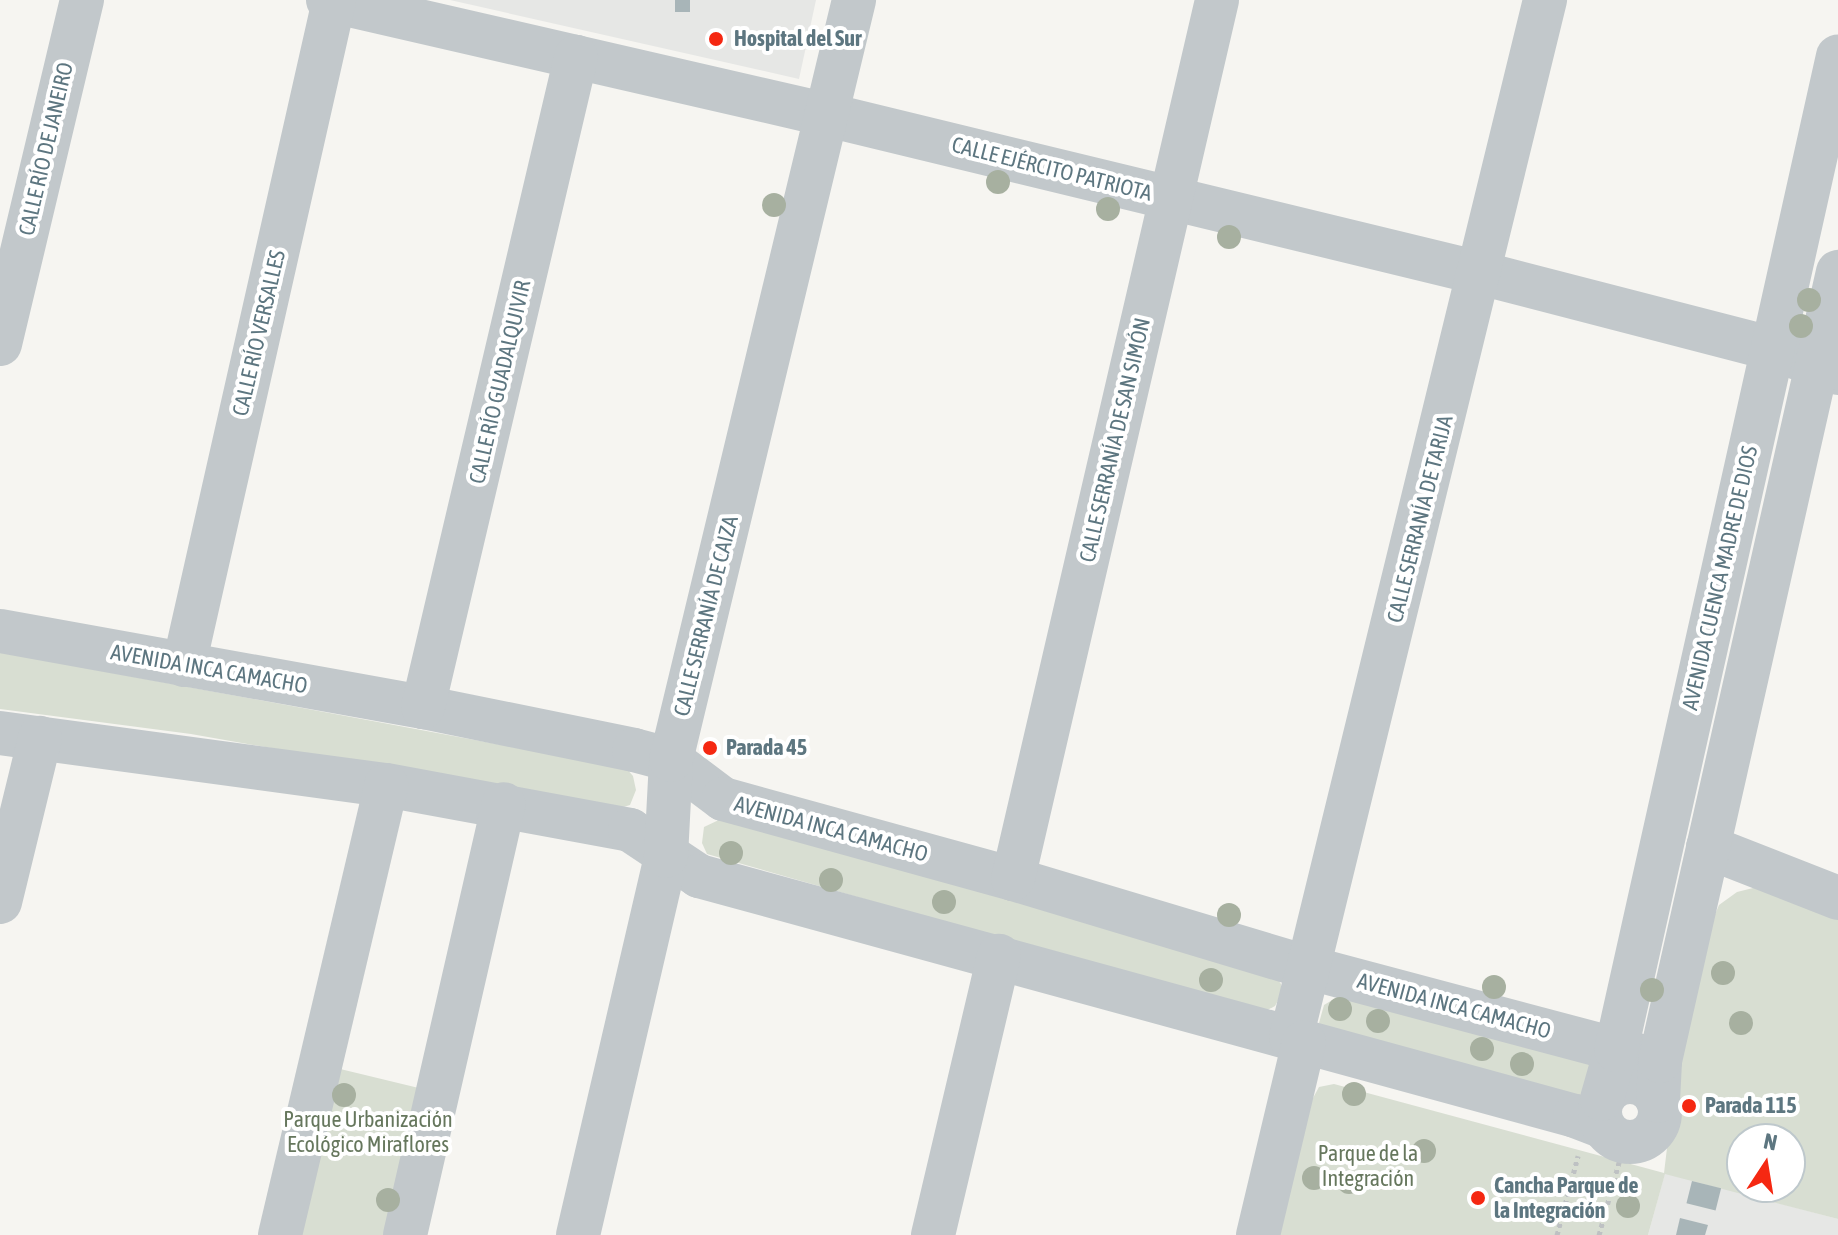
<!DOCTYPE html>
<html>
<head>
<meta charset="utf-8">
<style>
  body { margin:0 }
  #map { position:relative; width:1838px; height:1235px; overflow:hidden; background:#f6f5f1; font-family:"Asap Condensed",sans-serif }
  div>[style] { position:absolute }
  .built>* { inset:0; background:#e6e7e5 }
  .green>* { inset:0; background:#d8ded2 }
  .building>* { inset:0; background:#a8b5b8; transform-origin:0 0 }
  .path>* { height:5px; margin-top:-2.5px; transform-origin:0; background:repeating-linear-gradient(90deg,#bec1c3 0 4px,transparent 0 8px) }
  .minor>* { height:44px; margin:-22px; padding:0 22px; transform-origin:22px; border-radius:22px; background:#c2c8cb }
  .minor>.ring { margin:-22px; padding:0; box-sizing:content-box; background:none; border:44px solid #c2c8cb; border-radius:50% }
  .trees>* { width:24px; height:24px; margin:-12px; border-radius:50%; background:#a7b0a0 }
  .dots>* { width:22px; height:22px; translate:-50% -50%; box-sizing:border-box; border:4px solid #fff; border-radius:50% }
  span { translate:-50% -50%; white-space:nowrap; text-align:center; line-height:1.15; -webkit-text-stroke:8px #fff; paint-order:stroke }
  .poi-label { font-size:22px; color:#5d7680; font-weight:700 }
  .left { translate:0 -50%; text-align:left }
  .street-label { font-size:22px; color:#5d7680 }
  .park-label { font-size:22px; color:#66775d }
  .north { position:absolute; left:1726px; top:1123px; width:80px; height:80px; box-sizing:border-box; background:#fff; border:2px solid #bec8cc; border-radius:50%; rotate:12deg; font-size:22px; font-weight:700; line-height:32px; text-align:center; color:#5d7680 }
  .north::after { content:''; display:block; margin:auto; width:28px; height:36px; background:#f52812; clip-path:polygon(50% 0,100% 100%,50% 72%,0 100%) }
</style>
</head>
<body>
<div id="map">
  <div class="built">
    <div style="clip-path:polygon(450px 0,816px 0,799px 79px)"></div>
    <div style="clip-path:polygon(1665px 1173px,1838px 1219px,1838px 1235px,1648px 1235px)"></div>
  </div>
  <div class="green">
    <div style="clip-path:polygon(0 652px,626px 768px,633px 776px,636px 790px,630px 805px,617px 809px,191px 734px,0 709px)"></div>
    <div style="clip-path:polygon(723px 818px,1273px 973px,1281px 984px,1281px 995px,1275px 1006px,1262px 1013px,707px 854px,702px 843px,704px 827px)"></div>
    <div style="clip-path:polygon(evenodd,1757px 887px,1838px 919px,1838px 1219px,1665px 1174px,1648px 1235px,1278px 1235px,1307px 1109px,1319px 1087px,1334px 1084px,1664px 1173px,1674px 1090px,1710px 926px,1719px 905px,1737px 892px,1757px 887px,1742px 1139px,1790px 1139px,1790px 1187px,1742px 1187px,1742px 1139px)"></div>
    <div style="clip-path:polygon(1344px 993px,1591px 1063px,1580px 1101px,1325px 1030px,1319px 1023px,1324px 1005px)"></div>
    <div style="clip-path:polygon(332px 1067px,427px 1090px,394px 1235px,295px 1235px)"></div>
  </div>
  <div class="building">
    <div style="left:675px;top:0;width:15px;height:12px"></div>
    <div style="left:1692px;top:1181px;width:30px;height:23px;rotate:14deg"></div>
    <div style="clip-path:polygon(1680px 1218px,1708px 1225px,1705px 1235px,1676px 1235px)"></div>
  </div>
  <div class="path">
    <div style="left:1557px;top:1235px;width:82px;rotate:-75.1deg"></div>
    <div style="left:1599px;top:1235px;width:79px;rotate:-74.6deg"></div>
  </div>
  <div class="minor">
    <div style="left:328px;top:0;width:513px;rotate:12.95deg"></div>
    <div style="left:828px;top:115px;width:671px;rotate:13.62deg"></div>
    <div style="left:1480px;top:273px;width:303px;rotate:14.5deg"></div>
    <div style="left:1773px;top:349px;width:69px;rotate:20.3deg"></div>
    <div style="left:0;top:344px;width:354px;rotate:-76.6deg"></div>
    <div style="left:0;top:631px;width:430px;rotate:10.2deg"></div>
    <div style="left:423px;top:707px;width:215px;rotate:11.5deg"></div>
    <div style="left:634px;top:750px;width:38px;rotate:15deg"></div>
    <div style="left:671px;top:760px;width:65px;rotate:36.9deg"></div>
    <div style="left:723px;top:799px;width:301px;rotate:15.4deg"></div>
    <div style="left:1013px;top:879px;width:310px;rotate:16.7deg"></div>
    <div style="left:1310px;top:968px;width:362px;rotate:14.9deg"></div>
    <div style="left:184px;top:665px;width:681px;rotate:-77.27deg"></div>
    <div style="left:423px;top:707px;width:668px;rotate:-76.75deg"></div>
    <div style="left:0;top:733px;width:389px;rotate:7.7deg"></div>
    <div style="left:386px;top:785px;width:248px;rotate:10.4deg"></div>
    <div style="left:630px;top:830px;width:83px;rotate:33.7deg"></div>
    <div style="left:699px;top:876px;width:908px;rotate:15.32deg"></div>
    <div style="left:1575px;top:1116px;width:30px;rotate:21deg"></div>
    <div style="left:1708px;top:847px;width:140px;rotate:21.4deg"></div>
    <div style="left:1013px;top:879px;width:902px;rotate:-76.93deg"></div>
    <div style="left:0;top:902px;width:169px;rotate:-76.3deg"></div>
    <div style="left:1291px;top:1038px;width:1069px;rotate:-76.25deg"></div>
    <div class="ring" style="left:1600px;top:1082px;width:16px;height:16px"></div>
    <div style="left:1602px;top:1099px;width:51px;rotate:-74.1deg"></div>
    <div style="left:1616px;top:1050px;width:1018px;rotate:-77.41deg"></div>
    <div style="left:1658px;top:1101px;width:40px;rotate:-87.1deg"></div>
    <div style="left:1660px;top:1061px;width:809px;rotate:-77.29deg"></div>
    <div style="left:280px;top:1235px;width:462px;rotate:-76.7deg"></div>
    <div style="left:405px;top:1235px;width:442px;rotate:-77.1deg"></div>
    <div style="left:578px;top:1235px;width:389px;rotate:-76.9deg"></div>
    <div style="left:666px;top:856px;width:96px;rotate:-87deg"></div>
    <div style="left:671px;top:760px;width:782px;rotate:-76.46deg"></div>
    <div style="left:933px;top:1235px;width:287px;rotate:-76.7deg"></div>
    <div style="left:1258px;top:1235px;width:198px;rotate:-76.6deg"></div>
  </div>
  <div class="trees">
    <div style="left:998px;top:182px"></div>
    <div style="left:774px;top:205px"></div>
    <div style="left:1108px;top:209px"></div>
    <div style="left:1229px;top:237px"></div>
    <div style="left:1809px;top:300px"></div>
    <div style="left:1801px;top:326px"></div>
    <div style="left:731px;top:853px"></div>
    <div style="left:831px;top:880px"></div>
    <div style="left:944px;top:902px"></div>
    <div style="left:1229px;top:915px"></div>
    <div style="left:1723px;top:973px"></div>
    <div style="left:1211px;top:980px"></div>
    <div style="left:1494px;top:987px"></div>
    <div style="left:1652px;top:990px"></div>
    <div style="left:1340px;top:1009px"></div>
    <div style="left:1378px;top:1021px"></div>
    <div style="left:1741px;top:1023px"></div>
    <div style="left:1482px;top:1049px"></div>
    <div style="left:1522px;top:1064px"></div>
    <div style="left:1354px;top:1094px"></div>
    <div style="left:344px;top:1095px"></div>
    <div style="left:1424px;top:1151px"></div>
    <div style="left:1314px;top:1178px"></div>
    <div style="left:1349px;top:1182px"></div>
    <div style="left:388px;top:1200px"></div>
    <div style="left:1628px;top:1206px"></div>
  </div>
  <div class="dots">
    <div style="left:716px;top:39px;background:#f52812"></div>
    <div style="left:710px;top:748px;background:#f52812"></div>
    <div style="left:1689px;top:1106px;background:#f52812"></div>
    <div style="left:1478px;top:1198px;background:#f52812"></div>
  </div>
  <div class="poi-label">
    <span class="left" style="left:734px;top:39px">Hospital del Sur</span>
    <span class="left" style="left:726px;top:748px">Parada 45</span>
    <span class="left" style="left:1705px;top:1106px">Parada 115</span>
    <span class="left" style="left:1494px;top:1198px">Cancha Parque de<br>la Integración</span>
  </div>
  <div class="street-label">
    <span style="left:46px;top:149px;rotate:-77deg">CALLE RÍO DE JANEIRO</span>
    <span style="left:1052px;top:169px;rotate:14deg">CALLE EJÉRCITO PATRIOTA</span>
    <span style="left:259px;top:333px;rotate:-77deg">CALLE RÍO VERSALLES</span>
    <span style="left:500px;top:382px;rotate:-77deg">CALLE RÍO GUADALQUIVIR</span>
    <span style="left:1115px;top:440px;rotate:-77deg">CALLE SERRANÍA DE SAN SIMÓN</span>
    <span style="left:1420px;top:519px;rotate:-76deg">CALLE SERRANÍA DE TARIJA</span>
    <span style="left:1720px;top:578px;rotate:-77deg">AVENIDA CUENCA MADRE DE DIOS</span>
    <span style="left:706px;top:616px;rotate:-76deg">CALLE SERRANÍA DE CAIZA</span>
    <span style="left:209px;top:669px;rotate:10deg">AVENIDA INCA CAMACHO</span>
    <span style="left:831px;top:829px;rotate:15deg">AVENIDA INCA CAMACHO</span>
    <span style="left:1454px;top:1006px;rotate:15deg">AVENIDA INCA CAMACHO</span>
  </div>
  <div class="park-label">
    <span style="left:368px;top:1132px">Parque Urbanización<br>Ecológico Miraflores</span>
    <span style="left:1368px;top:1166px">Parque de la<br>Integración</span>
  </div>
  <div class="north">N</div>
</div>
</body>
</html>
